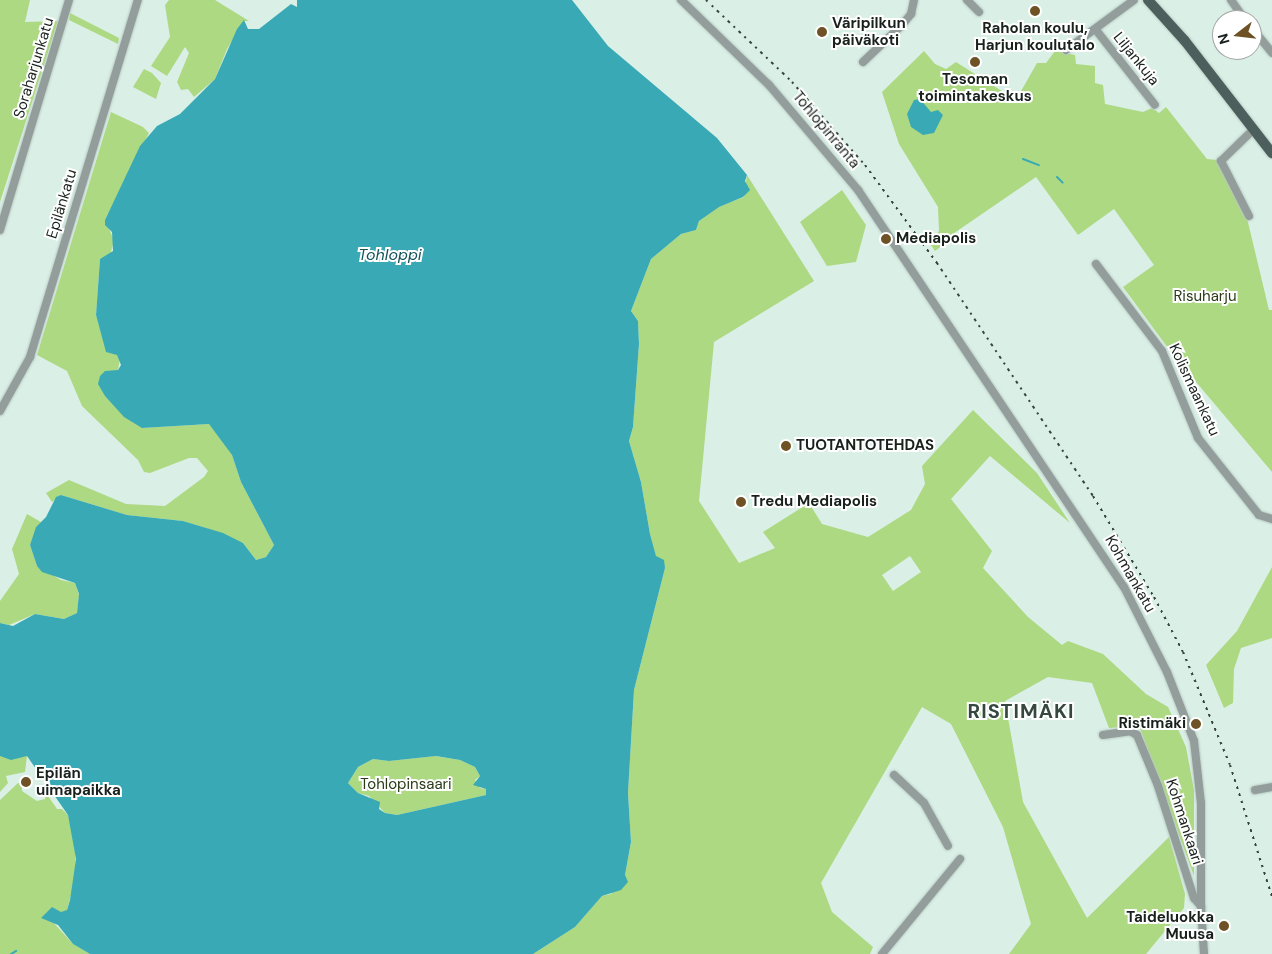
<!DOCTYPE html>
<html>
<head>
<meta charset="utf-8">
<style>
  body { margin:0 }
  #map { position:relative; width:1272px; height:954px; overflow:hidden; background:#daefe6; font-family:"DM Sans",sans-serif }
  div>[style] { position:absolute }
  .green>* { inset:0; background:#add982 }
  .water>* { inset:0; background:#39aab5 }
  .stream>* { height:2px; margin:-1px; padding:0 1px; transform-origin:1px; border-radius:1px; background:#39aab5 }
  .roads { filter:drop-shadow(0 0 1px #b7cac2) drop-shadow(0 0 1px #b7cac2) }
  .minor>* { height:8px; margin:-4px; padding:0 4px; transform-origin:4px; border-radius:4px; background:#939d9b }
  .major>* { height:10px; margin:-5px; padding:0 5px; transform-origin:5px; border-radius:5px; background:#4d5f5c }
  .rail>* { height:2px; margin-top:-1px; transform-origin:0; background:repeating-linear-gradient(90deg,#38423d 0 2.5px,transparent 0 7.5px) }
  .dots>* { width:14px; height:14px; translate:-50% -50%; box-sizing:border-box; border:2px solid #fff; border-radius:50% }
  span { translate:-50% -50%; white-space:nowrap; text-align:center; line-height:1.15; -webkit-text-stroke:4px #fff; paint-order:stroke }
  .poi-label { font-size:15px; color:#19211d; font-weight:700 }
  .left { translate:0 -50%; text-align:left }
  .right { translate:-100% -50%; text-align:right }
  .street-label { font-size:15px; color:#19211d }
  .park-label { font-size:15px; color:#293b17 }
  .water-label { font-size:16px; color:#135259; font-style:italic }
  .district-label { font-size:20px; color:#35473f; font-weight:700; letter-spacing:1px }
  .north { position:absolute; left:1212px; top:10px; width:50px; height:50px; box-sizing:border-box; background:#fff; border:1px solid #a3a6a5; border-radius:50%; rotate:254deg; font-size:14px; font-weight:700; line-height:20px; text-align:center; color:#19211d }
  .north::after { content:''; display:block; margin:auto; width:18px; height:22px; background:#6e5125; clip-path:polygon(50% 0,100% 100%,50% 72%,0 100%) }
</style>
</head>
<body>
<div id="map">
  <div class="green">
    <div style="clip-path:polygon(0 0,30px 0,25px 22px,58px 21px,0 202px)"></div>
    <div style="clip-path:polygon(169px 0,215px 0,249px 21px,244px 21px,227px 49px,215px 79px,194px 97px,188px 89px,181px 90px,177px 82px,189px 53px,185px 47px,167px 76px,151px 66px,170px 37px,165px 5px)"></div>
    <div style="clip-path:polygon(70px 13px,119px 38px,118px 44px,69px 20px)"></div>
    <div style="clip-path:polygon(924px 51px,935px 64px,946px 69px,956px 62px,1016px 100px,1037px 63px,1046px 63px,1055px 51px,1075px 55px,1076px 64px,1095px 66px,1095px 83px,1103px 85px,1105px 104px,1143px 112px,1152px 108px,1159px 113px,1166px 107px,1207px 159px,1218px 160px,1246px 214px,1269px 310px,1272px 310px,1272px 472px,1191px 376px,1188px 367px,1171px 352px,1123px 287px,1154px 265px,1114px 209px,1078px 235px,1036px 177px,944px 240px,946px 243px,935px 251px,929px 242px,939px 231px,938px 207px,899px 144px,882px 92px)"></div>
    <div style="clip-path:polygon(144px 69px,152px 73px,161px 83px,156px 99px,133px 87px)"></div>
    <div style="clip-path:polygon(111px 112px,143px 127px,149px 133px,105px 220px,114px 240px,110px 256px,100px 259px,96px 315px,101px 332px,120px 359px,118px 370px,142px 428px,209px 424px,218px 433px,232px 455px,241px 482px,274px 545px,266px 557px,256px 560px,243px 543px,206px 528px,183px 521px,127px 515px,61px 495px,52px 502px,46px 493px,69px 480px,126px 504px,165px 506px,204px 477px,208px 471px,197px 458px,189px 458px,150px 473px,144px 472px,138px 460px,82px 406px,67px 371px,37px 355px)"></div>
    <div style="clip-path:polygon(evenodd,747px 175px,814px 281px,714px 342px,699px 501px,739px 563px,775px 548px,763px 532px,809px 503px,822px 524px,868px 537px,911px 510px,925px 484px,922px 466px,973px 410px,1037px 473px,1070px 523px,990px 456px,951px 499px,992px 551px,983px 568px,1028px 617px,1062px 645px,1068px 641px,1103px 654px,1146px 694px,1168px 707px,1186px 747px,1194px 790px,1194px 876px,1139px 726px,1109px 728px,1092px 683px,1048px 677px,1005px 701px,1023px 802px,1087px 918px,1169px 837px,1185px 894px,1184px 908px,1146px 954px,1009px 954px,1031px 924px,1003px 827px,951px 724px,922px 707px,821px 883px,832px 912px,873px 947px,870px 954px,533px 954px,575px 927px,602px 896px,611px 894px,625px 875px,631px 842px,628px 793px,634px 690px,665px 568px,656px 557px,650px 534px,641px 482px,629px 441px,633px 427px,639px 344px,638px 321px,631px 311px,651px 259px,681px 234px,696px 230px,699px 221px,718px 207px,744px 197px,747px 175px,910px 556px,921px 572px,893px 591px,882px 575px,910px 556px)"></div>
    <div style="clip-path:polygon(842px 190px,866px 225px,856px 262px,827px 266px,800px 222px)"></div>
    <div style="clip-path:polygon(27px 514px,41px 522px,30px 545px,37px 566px,61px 580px,75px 583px,79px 595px,77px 613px,64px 619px,35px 614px,9px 625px,0 623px,0 601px,19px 574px,12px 549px)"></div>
    <div style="clip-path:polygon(1272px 567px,1272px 638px,1241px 648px,1234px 669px,1233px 703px,1224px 708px,1206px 665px,1237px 631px)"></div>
    <div style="clip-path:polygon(0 671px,27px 756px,25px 772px,6px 776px,8px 783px,0 792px)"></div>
    <div style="clip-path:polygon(435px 756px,460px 760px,475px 767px,480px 776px,475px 780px,480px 788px,486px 789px,486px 795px,397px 815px,385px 813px,369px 796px,358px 793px,348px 783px,358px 767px,373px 759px,389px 761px)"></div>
    <div style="clip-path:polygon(18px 783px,22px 784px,22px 791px,37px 801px,45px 799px,46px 793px,57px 809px,62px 809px,68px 815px,75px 841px,76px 876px,67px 910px,53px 922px,73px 944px,90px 954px,0 954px,0 800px)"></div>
  </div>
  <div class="water">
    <div style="clip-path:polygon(evenodd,297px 0,572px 0,608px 46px,717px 138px,747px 175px,745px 181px,750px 190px,743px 197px,719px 207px,699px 221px,696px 230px,681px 234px,651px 259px,631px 311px,638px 321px,639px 344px,633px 427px,629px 441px,641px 482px,650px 534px,656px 556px,664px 560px,665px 568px,634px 690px,628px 793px,631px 842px,625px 875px,628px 882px,621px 890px,602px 896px,575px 927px,533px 954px,90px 954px,73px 944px,58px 925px,41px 918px,52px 907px,61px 912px,67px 910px,70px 900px,76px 859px,68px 815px,27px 756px,11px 760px,0 756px,0 623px,13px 626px,35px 614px,64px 619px,77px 613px,79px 594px,75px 583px,42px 572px,37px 566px,30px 545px,36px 527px,46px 517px,56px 497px,61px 495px,127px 515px,183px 521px,223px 533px,243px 543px,256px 560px,266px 557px,274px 545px,241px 482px,232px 455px,209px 424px,142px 428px,124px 417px,105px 396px,98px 384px,100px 376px,105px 371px,118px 370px,121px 365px,117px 355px,106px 352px,96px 315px,100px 259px,113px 251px,112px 232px,105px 225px,105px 220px,140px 146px,157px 126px,180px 114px,215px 79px,237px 29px,244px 20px,248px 29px,259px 29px,291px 4px,297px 7px,297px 0,436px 756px,460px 760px,475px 767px,480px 776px,473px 785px,486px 789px,486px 795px,397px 815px,385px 813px,379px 809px,380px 802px,358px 793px,348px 783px,358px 767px,373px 759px,389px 761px,436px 756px)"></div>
    <div style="clip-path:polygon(920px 99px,931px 112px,938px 110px,943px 115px,934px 133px,923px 135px,911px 127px,907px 114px,914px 100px)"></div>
  </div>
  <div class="stream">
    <div style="left:1023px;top:159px;width:17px;rotate:21deg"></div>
    <div style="left:1057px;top:177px;width:8px;rotate:45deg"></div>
    <div style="left:11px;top:954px;width:6px;rotate:-31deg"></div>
  </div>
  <div class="roads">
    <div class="minor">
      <div style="left:681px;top:0;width:122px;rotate:44deg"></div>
      <div style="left:769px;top:85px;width:138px;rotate:49.7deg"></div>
      <div style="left:858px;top:190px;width:478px;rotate:56.2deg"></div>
      <div style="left:1124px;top:587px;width:95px;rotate:63.2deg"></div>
      <div style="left:1167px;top:672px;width:74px;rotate:68.6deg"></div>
      <div style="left:1194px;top:741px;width:62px;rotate:83.6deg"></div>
      <div style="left:1201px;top:803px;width:103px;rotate:90deg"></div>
      <div style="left:1201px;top:906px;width:48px;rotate:86.4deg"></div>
      <div style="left:967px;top:0;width:17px;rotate:45deg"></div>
      <div style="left:1231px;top:0;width:24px;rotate:55deg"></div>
      <div style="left:1252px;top:28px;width:32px;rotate:51deg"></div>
      <div style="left:1096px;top:30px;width:95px;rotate:51.8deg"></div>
      <div style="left:1066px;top:50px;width:84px;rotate:-36.3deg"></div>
      <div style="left:863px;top:62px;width:52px;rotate:-43.5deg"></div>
      <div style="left:901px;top:26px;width:16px;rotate:-50deg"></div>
      <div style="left:911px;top:14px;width:14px;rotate:-78deg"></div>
      <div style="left:1249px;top:216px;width:62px;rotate:-117deg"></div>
      <div style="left:1221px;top:161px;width:46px;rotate:-44.1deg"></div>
      <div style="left:0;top:230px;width:240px;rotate:-73.3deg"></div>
      <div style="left:1096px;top:264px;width:109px;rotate:52.8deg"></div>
      <div style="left:1162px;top:351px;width:94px;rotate:67.5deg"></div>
      <div style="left:1198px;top:438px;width:98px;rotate:51.6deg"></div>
      <div style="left:1259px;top:515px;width:14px;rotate:17deg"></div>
      <div style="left:0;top:411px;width:62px;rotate:-60.9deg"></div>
      <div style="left:30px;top:357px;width:373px;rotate:-73.2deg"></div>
      <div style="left:1103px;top:735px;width:27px;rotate:-8deg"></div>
      <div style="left:1130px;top:731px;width:8px;rotate:30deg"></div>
      <div style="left:1137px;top:735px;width:55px;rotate:67.6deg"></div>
      <div style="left:1158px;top:786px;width:118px;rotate:72.2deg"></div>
      <div style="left:1194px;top:898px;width:11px;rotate:49deg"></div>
      <div style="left:894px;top:775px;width:41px;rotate:43deg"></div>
      <div style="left:924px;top:803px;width:49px;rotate:60.8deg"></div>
      <div style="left:1255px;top:790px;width:17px;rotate:-10deg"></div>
      <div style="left:882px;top:954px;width:123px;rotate:-50.6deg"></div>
    </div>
    <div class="major">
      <div style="left:1148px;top:0;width:55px;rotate:47.9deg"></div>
      <div style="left:1185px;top:41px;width:142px;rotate:52.2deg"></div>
    </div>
  </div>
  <div class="rail">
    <div style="left:706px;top:0;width:119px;rotate:43.6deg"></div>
    <div style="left:792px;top:82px;width:111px;rotate:48.7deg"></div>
    <div style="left:865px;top:165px;width:122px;rotate:53.7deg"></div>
    <div style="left:937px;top:263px;width:280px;rotate:56.2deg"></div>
    <div style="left:1093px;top:496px;width:118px;rotate:58.9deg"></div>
    <div style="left:1154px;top:597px;width:62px;rotate:62.2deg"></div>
    <div style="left:1183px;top:652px;width:122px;rotate:67.4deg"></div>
    <div style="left:1230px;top:765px;width:139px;rotate:72.3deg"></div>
  </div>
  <div class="dots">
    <div style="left:1035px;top:11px;background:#6e5125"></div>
    <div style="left:822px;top:32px;background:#6e5125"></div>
    <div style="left:975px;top:62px;background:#6e5125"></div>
    <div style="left:886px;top:239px;background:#6e5125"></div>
    <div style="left:786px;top:446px;background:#6e5125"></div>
    <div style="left:741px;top:502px;background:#6e5125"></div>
    <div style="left:1196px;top:724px;background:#6e5125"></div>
    <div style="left:26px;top:782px;background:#6e5125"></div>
    <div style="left:1224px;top:926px;background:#6e5125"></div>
  </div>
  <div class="poi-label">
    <span class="left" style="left:832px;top:32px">Väripilkun<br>päiväkoti</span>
    <span style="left:1035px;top:37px">Raholan koulu,<br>Harjun koulutalo</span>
    <span style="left:975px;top:88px">Tesoman<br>toimintakeskus</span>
    <span class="left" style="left:896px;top:239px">Mediapolis</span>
    <span class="left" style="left:796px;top:446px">TUOTANTOTEHDAS</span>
    <span class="left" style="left:751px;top:502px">Tredu Mediapolis</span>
    <span class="right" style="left:1186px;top:724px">Ristimäki</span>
    <span class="left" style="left:36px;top:782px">Epilän<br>uimapaikka</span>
    <span class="right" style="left:1214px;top:926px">Taideluokka<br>Muusa</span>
  </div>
  <div class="street-label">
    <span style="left:1136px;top:59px;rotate:51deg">Liljankuja</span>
    <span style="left:34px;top:68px;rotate:-73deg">Soraharjunkatu</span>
    <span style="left:826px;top:130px;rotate:50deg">Tohlopinranta</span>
    <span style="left:62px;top:204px;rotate:-73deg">Epilänkatu</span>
    <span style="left:1194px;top:390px;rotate:65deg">Kolismaankatu</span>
    <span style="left:1130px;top:574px;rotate:60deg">Kohmankatu</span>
    <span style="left:1184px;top:822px;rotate:72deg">Kohmankaari</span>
  </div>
  <div class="park-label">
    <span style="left:1205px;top:297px">Risuharju</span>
    <span style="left:406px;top:785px">Tohlopinsaari</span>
  </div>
  <div class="water-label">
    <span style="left:390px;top:255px">Tohloppi</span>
  </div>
  <div class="district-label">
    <span style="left:1021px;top:711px">RISTIMÄKI</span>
  </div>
  <div class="north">N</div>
</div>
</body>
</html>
